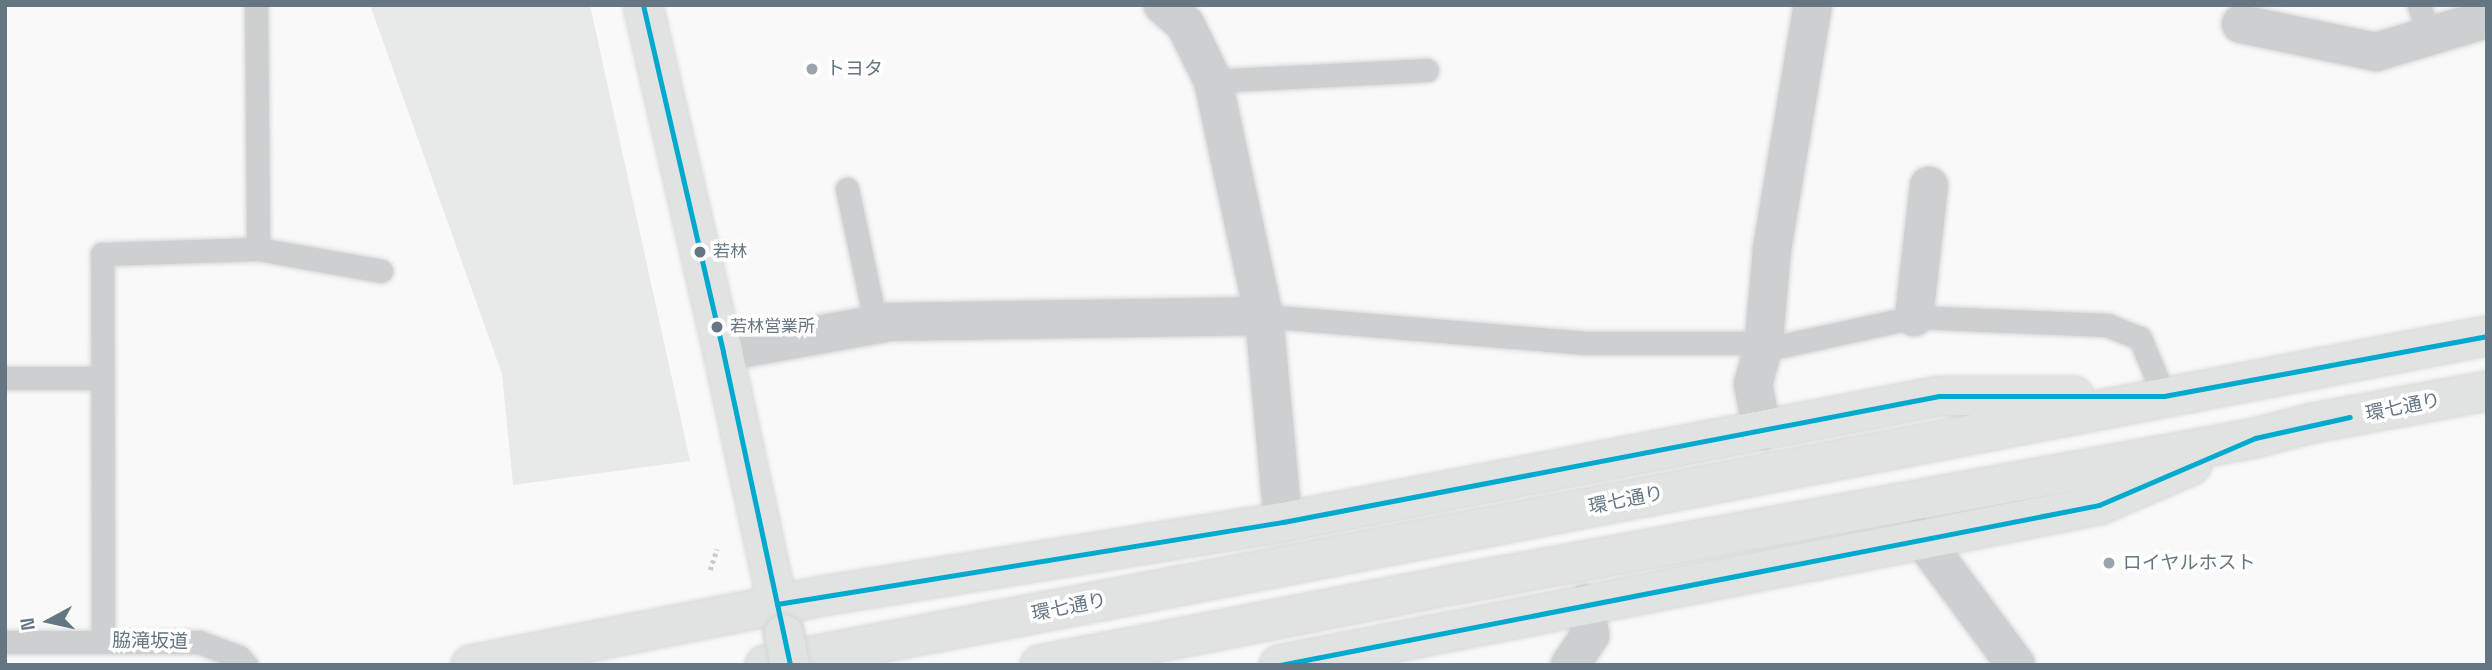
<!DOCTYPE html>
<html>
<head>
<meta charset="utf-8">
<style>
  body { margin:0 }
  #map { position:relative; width:2492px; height:670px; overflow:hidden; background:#f9f9f9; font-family:"Space Grotesk","Noto Sans JP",sans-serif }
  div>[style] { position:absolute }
  .built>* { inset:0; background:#e8e9e9 }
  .path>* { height:4.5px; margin-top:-2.25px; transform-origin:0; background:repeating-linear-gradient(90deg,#cbcccd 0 3.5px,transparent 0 7px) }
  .roads { filter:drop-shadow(0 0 2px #d5d6d7) drop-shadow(0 0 2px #d5d6d7) }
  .service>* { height:23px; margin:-11.5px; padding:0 11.5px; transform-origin:11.5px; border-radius:11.5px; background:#cecfd0 }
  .minor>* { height:38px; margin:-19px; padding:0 19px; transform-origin:19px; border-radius:19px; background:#cecfd0 }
  .secondary>* { height:38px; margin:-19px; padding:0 19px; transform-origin:19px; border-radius:19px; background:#e1e2e2 }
  .primary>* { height:38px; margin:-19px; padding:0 19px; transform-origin:19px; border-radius:19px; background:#e1e2e2 }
  .bridges { filter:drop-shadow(0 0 2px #d5d6d7) drop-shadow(0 0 2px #d5d6d7) }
  .secondary-bridge>* { height:38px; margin:-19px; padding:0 19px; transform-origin:19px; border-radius:19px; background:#e1e2e2 }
  .bus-1>* { height:5px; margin:-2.5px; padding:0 2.5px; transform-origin:2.5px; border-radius:2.5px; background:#00a9ce }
  .dots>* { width:19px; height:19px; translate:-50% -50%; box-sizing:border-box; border:4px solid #fff; border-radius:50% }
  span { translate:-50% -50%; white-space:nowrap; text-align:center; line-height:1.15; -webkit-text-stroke:7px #fff; paint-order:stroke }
  .bus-label { font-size:17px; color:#657683 }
  .left { translate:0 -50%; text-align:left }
  .poi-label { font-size:19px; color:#657683 }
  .street-label { font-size:19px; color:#657683 }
  .frame { position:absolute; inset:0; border:7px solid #657683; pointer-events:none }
  .north { position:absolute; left:14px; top:586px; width:70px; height:70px; -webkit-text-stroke:5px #fff; paint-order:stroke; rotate:262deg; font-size:19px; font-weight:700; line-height:28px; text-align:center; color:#657683 }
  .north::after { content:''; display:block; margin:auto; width:24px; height:32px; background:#657683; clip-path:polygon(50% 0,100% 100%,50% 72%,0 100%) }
</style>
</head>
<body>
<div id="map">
  <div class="built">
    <div style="clip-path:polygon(370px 5px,590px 5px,690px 461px,513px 485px,502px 374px)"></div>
  </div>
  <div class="path">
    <div style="left:710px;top:570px;width:22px;rotate:-72deg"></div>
  </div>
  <div class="roads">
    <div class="service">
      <div style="left:256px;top:5px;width:244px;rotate:89.5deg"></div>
      <div style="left:2419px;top:5px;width:33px;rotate:72deg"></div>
      <div style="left:1213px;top:81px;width:214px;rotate:-2.9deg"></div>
      <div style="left:847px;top:189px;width:138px;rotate:77.9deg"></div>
      <div style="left:1264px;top:316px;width:320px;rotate:4.8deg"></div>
      <div style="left:1583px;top:343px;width:157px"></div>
      <div style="left:1740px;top:343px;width:24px;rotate:17deg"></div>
      <div style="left:1763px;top:350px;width:155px;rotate:-12.3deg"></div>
      <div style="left:1914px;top:317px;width:193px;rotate:2.4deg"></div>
      <div style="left:2107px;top:325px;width:35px;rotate:22deg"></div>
      <div style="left:2140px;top:338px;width:63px;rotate:67.5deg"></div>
      <div style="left:5px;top:378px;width:97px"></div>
      <div style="left:103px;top:641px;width:387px;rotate:-90.1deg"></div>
      <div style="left:102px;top:254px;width:156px;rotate:-1.8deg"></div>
      <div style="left:258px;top:249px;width:125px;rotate:10.1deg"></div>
      <div style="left:5px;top:642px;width:194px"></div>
      <div style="left:199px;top:642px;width:43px;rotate:20.6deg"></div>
      <div style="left:239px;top:657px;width:11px;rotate:49deg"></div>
    </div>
    <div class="minor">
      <div style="left:1163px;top:5px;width:29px;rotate:41deg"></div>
      <div style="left:1185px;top:24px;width:64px;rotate:63.8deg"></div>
      <div style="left:1213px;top:81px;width:240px;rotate:77.8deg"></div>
      <div style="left:1264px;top:316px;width:207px;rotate:84.7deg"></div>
      <div style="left:2241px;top:24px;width:138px;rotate:11.7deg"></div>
      <div style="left:2376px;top:52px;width:116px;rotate:-16.6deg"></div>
      <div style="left:1914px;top:317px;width:132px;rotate:-83.5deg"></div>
      <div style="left:723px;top:352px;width:169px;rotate:-10.2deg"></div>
      <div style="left:889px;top:322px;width:375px;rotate:-0.9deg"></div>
      <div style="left:1762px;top:431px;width:48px;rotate:-100.8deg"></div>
      <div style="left:1753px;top:384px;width:35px;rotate:-74deg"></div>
      <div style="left:1763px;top:350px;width:101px;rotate:-84.9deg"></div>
      <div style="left:1772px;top:249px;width:247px;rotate:-80.5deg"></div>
      <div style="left:1921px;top:537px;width:159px;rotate:53.4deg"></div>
      <div style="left:1570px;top:665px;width:36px;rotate:-56deg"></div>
      <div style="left:1590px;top:635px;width:32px;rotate:-99deg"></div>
    </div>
    <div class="secondary">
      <div style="left:643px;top:5px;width:356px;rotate:77deg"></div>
      <div style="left:723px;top:352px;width:289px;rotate:77.8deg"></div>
    </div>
    <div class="primary">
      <div style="left:471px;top:665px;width:358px;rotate:-11.1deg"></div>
      <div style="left:822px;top:596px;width:467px;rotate:-9.1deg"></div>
      <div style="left:1283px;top:522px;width:668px;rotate:-10.87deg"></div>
      <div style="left:1939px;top:396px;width:135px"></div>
      <div style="left:765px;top:665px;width:1753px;rotate:-10.82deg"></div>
      <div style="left:1040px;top:665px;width:420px;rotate:-11deg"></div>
      <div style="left:1452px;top:585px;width:816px;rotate:-10.37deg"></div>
      <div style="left:2255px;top:438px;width:60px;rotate:-14.5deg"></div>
      <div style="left:2313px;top:423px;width:177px;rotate:-10.4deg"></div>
      <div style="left:1279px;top:665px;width:835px;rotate:-11.04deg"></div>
      <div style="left:2099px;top:505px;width:101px;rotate:-23.3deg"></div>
    </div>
  </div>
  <div class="bridges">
    <div class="secondary-bridge">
      <div style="left:784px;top:634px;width:32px;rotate:79deg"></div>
    </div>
  </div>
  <div class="bus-1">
    <div style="left:643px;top:5px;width:356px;rotate:77deg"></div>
    <div style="left:723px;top:352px;width:320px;rotate:77.9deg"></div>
    <div style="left:777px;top:604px;width:513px;rotate:-9.21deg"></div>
    <div style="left:1283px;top:522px;width:668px;rotate:-10.87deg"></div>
    <div style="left:1939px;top:396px;width:225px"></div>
    <div style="left:2164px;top:396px;width:329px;rotate:-10.5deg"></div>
    <div style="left:1280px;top:665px;width:834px;rotate:-11.05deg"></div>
    <div style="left:2099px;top:505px;width:170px;rotate:-23.2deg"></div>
    <div style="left:2255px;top:438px;width:97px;rotate:-12.5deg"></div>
  </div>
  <div class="dots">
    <div style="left:812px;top:69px;background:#99a4ac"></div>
    <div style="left:700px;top:252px;background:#657683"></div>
    <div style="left:717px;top:327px;background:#657683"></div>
    <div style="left:2109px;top:563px;background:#99a4ac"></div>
  </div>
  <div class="bus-label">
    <span class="left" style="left:713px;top:252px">若林</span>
    <span class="left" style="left:730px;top:327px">若林営業所</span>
  </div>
  <div class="poi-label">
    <span class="left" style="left:826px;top:69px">トヨタ</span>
    <span class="left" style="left:2123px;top:563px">ロイヤルホスト</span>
  </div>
  <div class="street-label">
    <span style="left:2403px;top:407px;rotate:-11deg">環七通り</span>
    <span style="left:1626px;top:500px;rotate:-11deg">環七通り</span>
    <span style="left:1069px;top:607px;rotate:-11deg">環七通り</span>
    <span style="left:150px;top:641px;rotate:1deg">脇滝坂道</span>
  </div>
  <div class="frame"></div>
  <div class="north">N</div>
</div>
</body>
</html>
